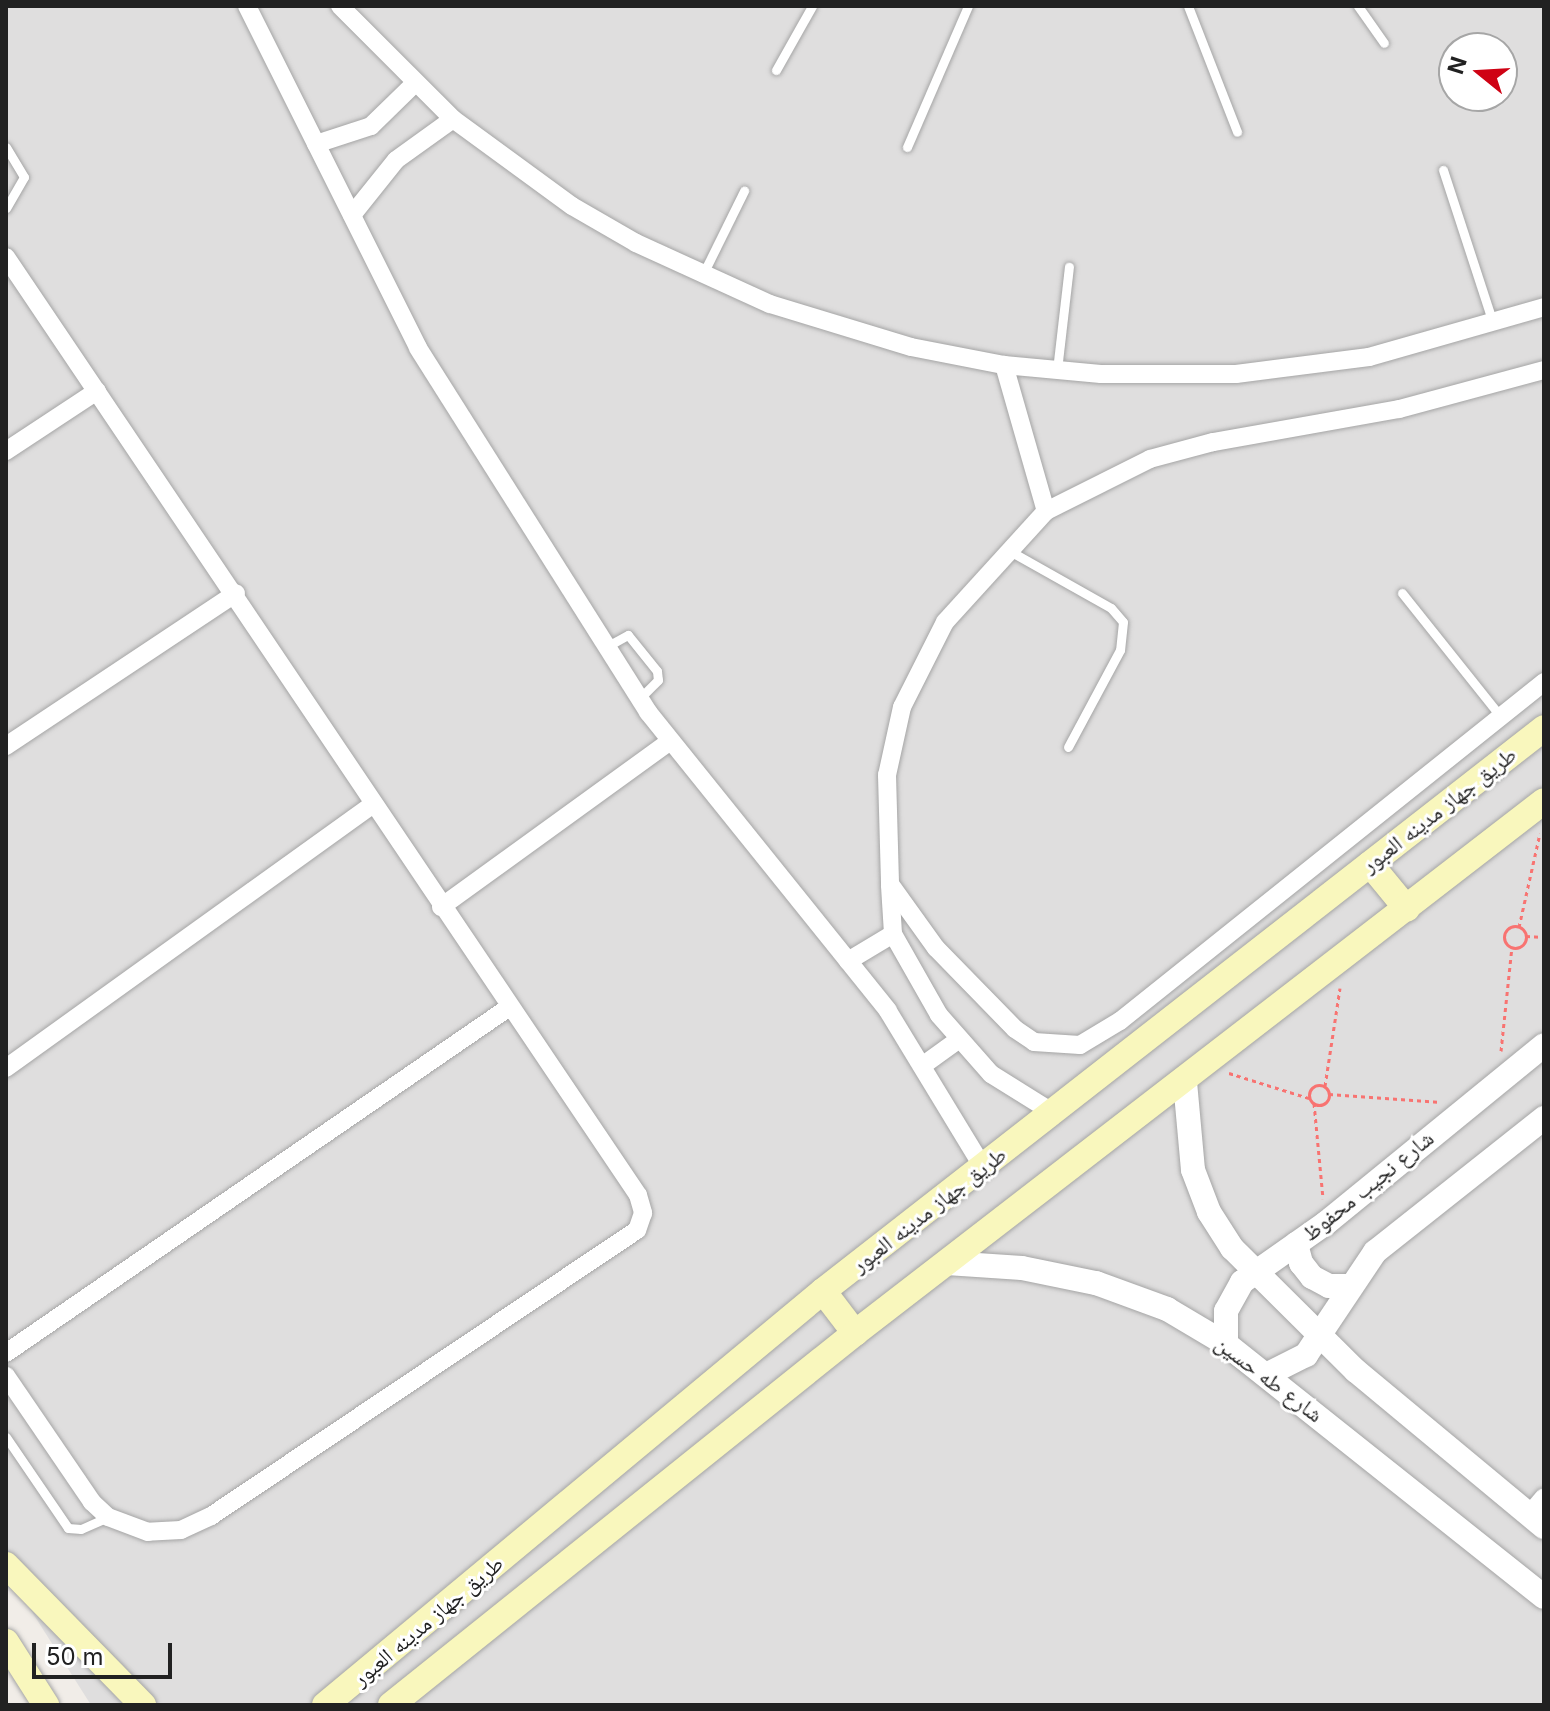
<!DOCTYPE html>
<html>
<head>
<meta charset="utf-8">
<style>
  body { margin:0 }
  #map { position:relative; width:1550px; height:1711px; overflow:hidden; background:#f1ede8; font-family:Inter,"Noto Naskh Arabic",sans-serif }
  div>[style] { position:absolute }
  .residential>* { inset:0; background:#dfdede }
  .path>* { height:3px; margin-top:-1.5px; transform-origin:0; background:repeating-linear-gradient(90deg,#f87371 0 4px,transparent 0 8px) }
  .path>.ring { margin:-1.5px; padding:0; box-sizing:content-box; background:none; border:3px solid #f87371; border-radius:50% }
  .roads { filter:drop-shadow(0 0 2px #a5a5a5) drop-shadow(0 0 2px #a5a5a5) }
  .service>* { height:9px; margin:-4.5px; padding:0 4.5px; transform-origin:4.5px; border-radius:4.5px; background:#fff }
  .minor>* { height:18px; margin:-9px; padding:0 9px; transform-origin:9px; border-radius:9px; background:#fff }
  .tertiary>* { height:24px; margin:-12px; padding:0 12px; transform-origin:12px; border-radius:12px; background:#fff }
  .secondary>* { height:26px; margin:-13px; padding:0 13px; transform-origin:13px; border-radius:13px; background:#f9f7bd }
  span { translate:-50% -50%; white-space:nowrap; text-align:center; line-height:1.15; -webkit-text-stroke:6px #fff; paint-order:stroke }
  .street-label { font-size:22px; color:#212121 }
  .frame { position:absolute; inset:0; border:8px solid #212121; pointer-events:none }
  .north { position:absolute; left:1438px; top:32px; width:80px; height:80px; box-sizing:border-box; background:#fff; border:2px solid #a6a6a6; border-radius:50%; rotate:288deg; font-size:22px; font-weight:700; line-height:32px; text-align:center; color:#212121 }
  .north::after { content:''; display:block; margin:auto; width:28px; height:36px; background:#cf0214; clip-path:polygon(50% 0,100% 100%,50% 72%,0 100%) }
  .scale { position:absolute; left:32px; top:1643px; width:140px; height:36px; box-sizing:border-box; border:4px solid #212121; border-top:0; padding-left:10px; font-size:24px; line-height:28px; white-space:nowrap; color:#212121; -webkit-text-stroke:6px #fff; paint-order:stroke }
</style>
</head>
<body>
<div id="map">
  <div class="residential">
    <div style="clip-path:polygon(evenodd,6px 6px,1544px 6px,1544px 1705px,91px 1705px,6px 1571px,6px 6px,1454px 48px,1502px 48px,1502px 96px,1454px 96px,1454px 48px)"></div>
  </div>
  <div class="path">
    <div class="ring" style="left:1504px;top:926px;width:19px;height:19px"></div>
    <div style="left:1519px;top:927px;width:96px;rotate:-77.4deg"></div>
    <div style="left:1526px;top:936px;width:18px;rotate:3deg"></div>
    <div style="left:1501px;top:1051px;width:105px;rotate:-84deg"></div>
    <div style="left:1229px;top:1073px;width:84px;rotate:17.4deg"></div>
    <div class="ring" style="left:1309px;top:1085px;width:17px;height:17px"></div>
    <div style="left:1325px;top:1086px;width:99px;rotate:-81.3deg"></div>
    <div style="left:1329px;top:1094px;width:112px;rotate:4.1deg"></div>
    <div style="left:1314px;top:1103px;width:96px;rotate:84.6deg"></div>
  </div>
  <div class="roads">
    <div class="service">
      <div style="left:1188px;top:6px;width:135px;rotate:68.7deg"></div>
      <div style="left:1358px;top:6px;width:45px;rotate:54.9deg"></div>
      <div style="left:776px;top:70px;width:73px;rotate:-60.6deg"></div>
      <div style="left:6px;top:147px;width:35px;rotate:59deg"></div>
      <div style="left:24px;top:177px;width:36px;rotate:120deg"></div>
      <div style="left:907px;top:147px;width:154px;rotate:-66.6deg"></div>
      <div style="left:1443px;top:170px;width:161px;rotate:71.9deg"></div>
      <div style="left:703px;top:274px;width:93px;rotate:-63.7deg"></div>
      <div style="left:1057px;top:370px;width:104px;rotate:-83.4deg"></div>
      <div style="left:1008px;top:550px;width:118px;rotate:29.4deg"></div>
      <div style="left:1111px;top:608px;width:18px;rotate:49deg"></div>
      <div style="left:1123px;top:622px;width:28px;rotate:96deg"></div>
      <div style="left:1120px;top:650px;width:110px;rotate:118.2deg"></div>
      <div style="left:1402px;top:593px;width:159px;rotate:51.4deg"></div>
      <div style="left:606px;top:647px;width:25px;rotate:-29deg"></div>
      <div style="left:628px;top:635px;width:46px;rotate:51.1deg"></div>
      <div style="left:657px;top:671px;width:9px;rotate:84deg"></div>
      <div style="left:658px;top:680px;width:27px;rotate:135deg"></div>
      <div style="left:6px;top:1437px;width:110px;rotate:55.7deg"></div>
      <div style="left:68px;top:1528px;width:13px;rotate:4deg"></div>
      <div style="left:81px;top:1529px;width:30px;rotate:-24deg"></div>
    </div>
    <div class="minor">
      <div style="left:247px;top:6px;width:382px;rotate:63.4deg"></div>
      <div style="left:418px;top:348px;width:431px;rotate:57.7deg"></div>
      <div style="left:648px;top:712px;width:383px;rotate:51.2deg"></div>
      <div style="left:888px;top:1011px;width:185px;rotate:58.7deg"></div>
      <div style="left:340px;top:6px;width:160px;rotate:45deg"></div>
      <div style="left:453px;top:119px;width:147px;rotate:36.2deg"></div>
      <div style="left:572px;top:206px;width:74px;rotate:30deg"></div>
      <div style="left:636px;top:243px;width:147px;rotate:24.5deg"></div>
      <div style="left:770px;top:304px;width:147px;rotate:17deg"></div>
      <div style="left:911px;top:347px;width:95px;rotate:11deg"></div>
      <div style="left:1004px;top:365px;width:97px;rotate:5.3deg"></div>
      <div style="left:1101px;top:374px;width:135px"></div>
      <div style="left:1236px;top:374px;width:134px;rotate:-7.3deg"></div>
      <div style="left:1369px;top:357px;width:182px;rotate:-15.9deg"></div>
      <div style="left:316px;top:144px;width:58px;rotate:-18.1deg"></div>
      <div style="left:371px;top:126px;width:60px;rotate:-44.3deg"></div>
      <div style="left:352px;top:215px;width:70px;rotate:-51.3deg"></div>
      <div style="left:396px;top:160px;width:70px;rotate:-35.7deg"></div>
      <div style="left:6px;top:257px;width:1131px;rotate:56.03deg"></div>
      <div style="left:638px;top:1195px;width:19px;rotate:74deg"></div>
      <div style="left:643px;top:1213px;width:18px;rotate:109deg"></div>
      <div style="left:637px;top:1230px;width:513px;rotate:146.12deg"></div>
      <div style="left:211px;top:1516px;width:33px;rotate:155deg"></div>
      <div style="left:181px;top:1530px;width:33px;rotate:177deg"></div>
      <div style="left:148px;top:1532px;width:43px;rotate:-159.4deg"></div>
      <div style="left:108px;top:1517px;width:22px;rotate:-137deg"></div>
      <div style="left:92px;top:1502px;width:153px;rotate:-124.3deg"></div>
      <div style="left:1004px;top:365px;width:152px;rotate:74deg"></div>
      <div style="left:1544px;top:370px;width:150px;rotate:164.9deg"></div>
      <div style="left:1399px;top:409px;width:189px;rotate:169.9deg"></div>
      <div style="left:1213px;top:442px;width:65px;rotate:164.9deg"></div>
      <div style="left:1150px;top:459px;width:116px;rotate:153.4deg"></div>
      <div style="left:1046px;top:511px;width:150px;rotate:132.3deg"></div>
      <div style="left:945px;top:622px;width:95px;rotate:116.8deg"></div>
      <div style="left:902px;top:707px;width:70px;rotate:102.4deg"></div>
      <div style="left:887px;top:775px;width:109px;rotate:88.4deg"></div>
      <div style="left:890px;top:884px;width:79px;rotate:54.3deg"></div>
      <div style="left:936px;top:948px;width:113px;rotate:45.7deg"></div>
      <div style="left:1015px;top:1029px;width:23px;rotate:34deg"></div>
      <div style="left:1034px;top:1042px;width:46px;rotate:3.7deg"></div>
      <div style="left:1080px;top:1045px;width:47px;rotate:-31deg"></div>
      <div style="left:1120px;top:1021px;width:543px;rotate:-38.64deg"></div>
      <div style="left:6px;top:451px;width:109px;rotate:-33.4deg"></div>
      <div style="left:6px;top:746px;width:276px;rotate:-33.6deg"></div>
      <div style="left:890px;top:886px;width:48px;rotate:86.4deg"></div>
      <div style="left:893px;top:934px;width:93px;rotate:60.4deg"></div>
      <div style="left:939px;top:1015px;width:79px;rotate:48.6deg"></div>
      <div style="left:991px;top:1074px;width:72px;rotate:31.9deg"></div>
      <div style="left:441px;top:907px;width:283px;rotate:-35.9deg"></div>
      <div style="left:848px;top:961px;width:52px;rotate:-31deg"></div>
      <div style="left:922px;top:1066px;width:44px;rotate:-35.8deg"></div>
      <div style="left:6px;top:1068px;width:452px;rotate:-35.7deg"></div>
      <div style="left:6px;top:1353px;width:609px;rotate:-34.5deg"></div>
      <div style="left:1529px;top:1515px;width:23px;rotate:-50deg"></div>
    </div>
    <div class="tertiary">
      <div style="left:1185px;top:1082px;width:88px;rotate:84.8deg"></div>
      <div style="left:1193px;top:1170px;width:45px;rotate:69.1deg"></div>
      <div style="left:1209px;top:1212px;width:43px;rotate:57.4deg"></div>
      <div style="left:1232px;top:1248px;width:175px;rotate:44.8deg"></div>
      <div style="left:1356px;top:1371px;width:244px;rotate:39.7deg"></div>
      <div style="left:1296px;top:1244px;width:20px;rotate:75deg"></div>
      <div style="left:1301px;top:1263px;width:18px;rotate:52deg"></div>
      <div style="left:1312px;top:1277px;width:19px;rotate:28deg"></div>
      <div style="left:1329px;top:1286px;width:19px"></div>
      <div style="left:947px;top:1263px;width:75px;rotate:3.8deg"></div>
      <div style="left:1022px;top:1268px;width:76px;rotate:11.5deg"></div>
      <div style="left:1096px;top:1283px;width:76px;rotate:20.1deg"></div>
      <div style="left:1167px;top:1309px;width:69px;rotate:30.7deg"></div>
      <div style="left:1226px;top:1344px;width:406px;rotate:38.5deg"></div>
      <div style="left:1226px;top:1344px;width:33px;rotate:-90deg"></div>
      <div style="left:1226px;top:1311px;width:33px;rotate:-61deg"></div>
      <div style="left:1242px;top:1282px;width:103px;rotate:-35.1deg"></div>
      <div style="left:1326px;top:1223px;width:281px;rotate:-39.2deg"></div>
      <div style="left:1266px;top:1375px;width:45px;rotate:-26.6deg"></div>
      <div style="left:1306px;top:1355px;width:124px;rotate:-56.2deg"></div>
      <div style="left:1375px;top:1252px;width:216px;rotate:-38.4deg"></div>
    </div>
    <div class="secondary">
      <div style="left:1370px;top:864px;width:58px;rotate:50.6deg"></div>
      <div style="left:823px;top:1291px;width:53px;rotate:52.7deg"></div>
      <div style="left:6px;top:1565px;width:196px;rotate:45.6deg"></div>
      <div style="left:6px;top:1642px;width:75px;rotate:57.6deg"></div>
      <div style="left:325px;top:1705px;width:648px;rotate:-39.74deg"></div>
      <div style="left:823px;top:1291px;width:915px;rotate:-37.98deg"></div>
      <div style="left:391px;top:1705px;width:595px;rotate:-38.72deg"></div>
      <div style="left:855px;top:1333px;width:870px;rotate:-37.67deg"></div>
    </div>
  </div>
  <div class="street-label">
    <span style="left:1439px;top:810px;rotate:-38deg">طريق جهاز مدينه العبور</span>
    <span style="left:1368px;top:1186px;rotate:-39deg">شارع نجيب محفوظ</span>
    <span style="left:929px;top:1210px;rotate:-38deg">طريق جهاز مدينه العبور</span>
    <span style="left:1269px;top:1379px;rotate:37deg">شارع طه حسين</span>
    <span style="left:428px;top:1621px;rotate:-40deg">طريق جهاز مدينه العبور</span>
  </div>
  <div class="frame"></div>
  <div class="north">N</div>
  <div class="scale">50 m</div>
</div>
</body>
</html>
